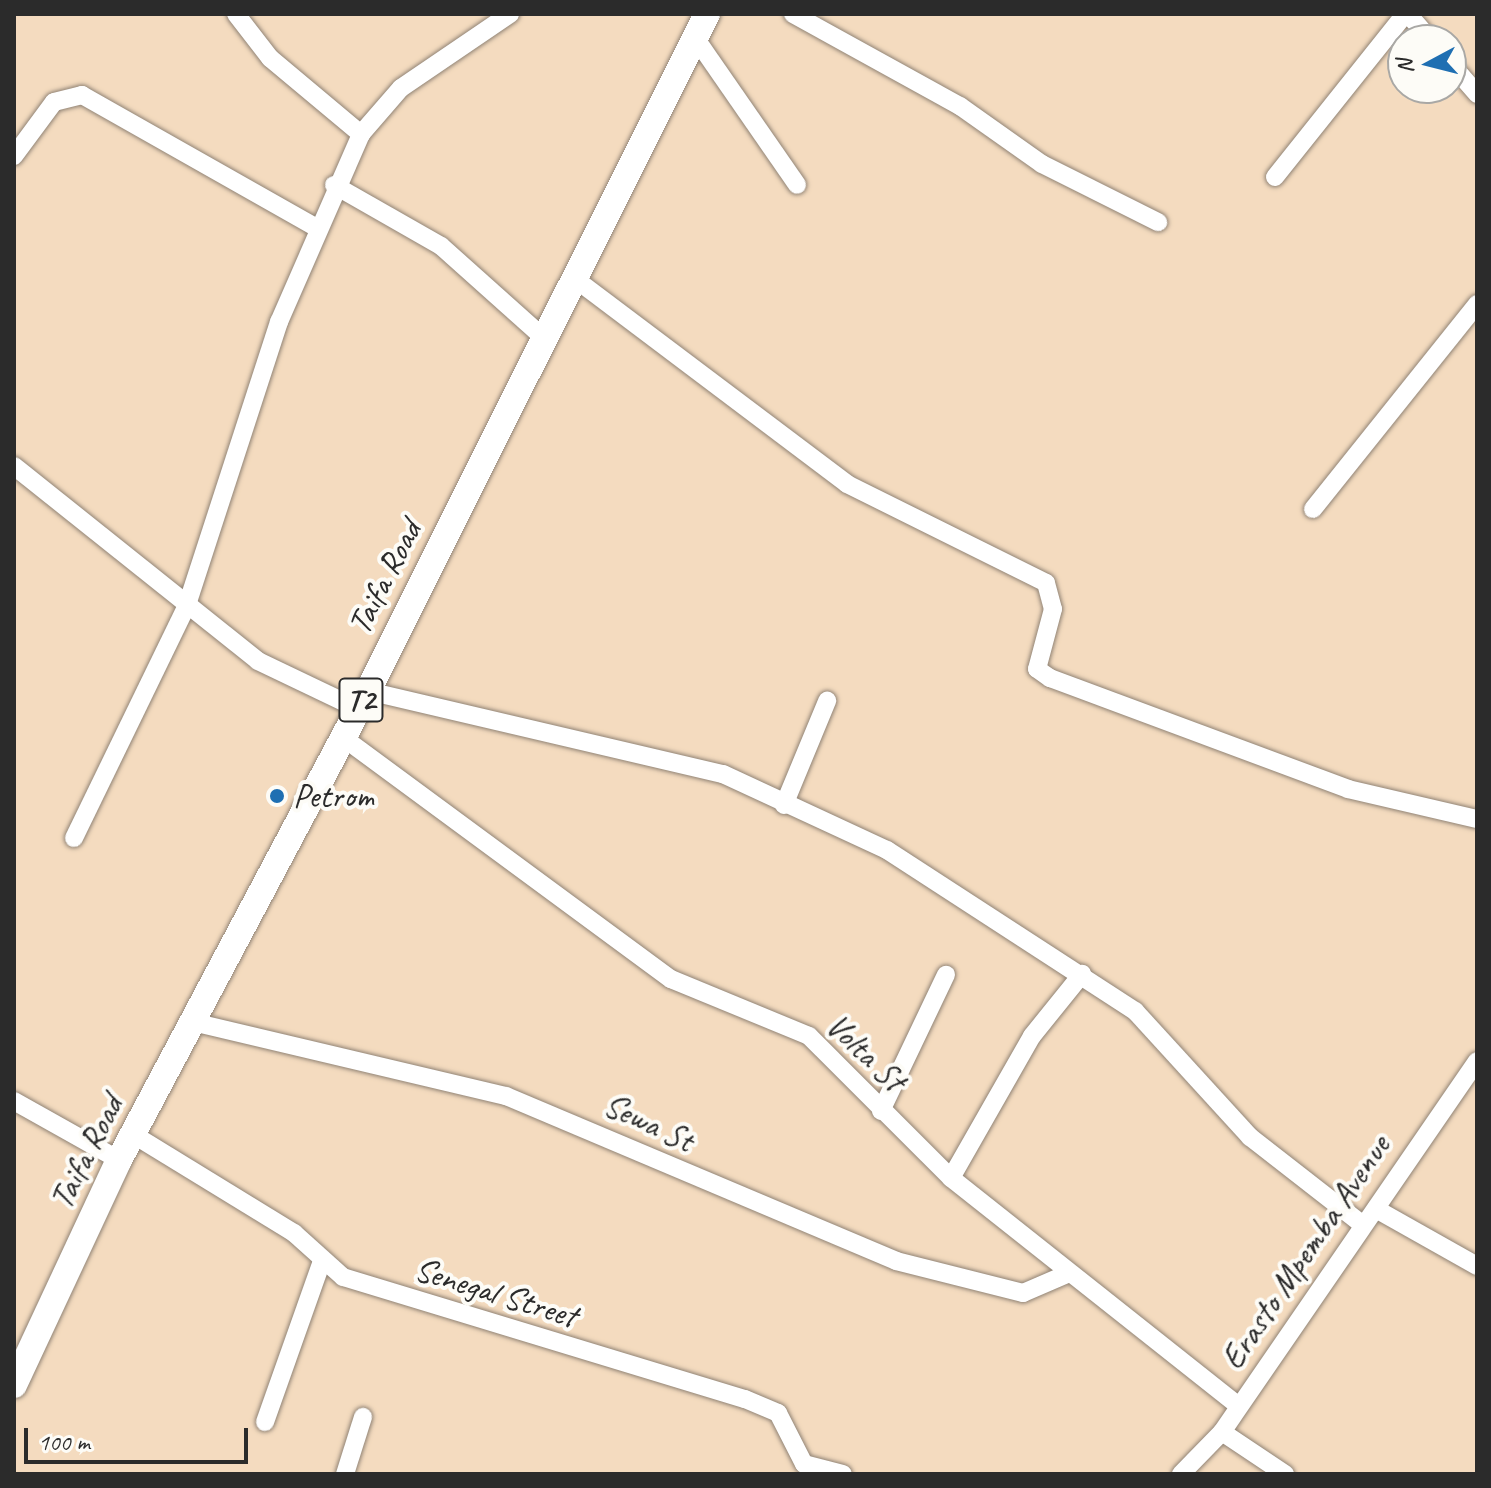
<!DOCTYPE html>
<html>
<head>
<meta charset="utf-8">
<style>
  body { margin:0 }
  #map { position:relative; width:1491px; height:1488px; overflow:hidden; background:#f4dbbf; font-family:Caveat,sans-serif }
  div>[style] { position:absolute }
  .roads { filter:drop-shadow(0 0 2px #908375) drop-shadow(0 0 2px #908375) }
  .minor>* { height:18px; margin:-9px; padding:0 9px; transform-origin:9px; border-radius:9px; background:#fff }
  .highway>* { height:26px; margin:-13px; padding:0 13px; transform-origin:13px; border-radius:13px; background:#fff }
  .dots>* { width:22px; height:22px; translate:-50% -50%; box-sizing:border-box; border:4px solid #fdfcf7; border-radius:50% }
  span { translate:-50% -50%; white-space:nowrap; text-align:center; line-height:1.15; -webkit-text-stroke:8px #fdfcf7; paint-order:stroke }
  .shield-label span { padding:2px 6px; background:#fdfcf7; border:2px solid; border-radius:6px; -webkit-text-stroke-width:0 }
  .shield-label { font-size:32px; color:#2b2b2b; font-weight:700 }
  .street-label { font-size:34px; color:#2b2b2b }
  .poi-label { font-size:34px; color:#2b2b2b }
  .left { translate:0 -50%; text-align:left }
  .frame { position:absolute; inset:0; border:16px solid #2b2b2b; pointer-events:none }
  .north { position:absolute; left:1387px; top:24px; width:80px; height:80px; box-sizing:border-box; background:#fdfcf7; border:2px solid #a9a8a5; border-radius:50%; rotate:263deg; font-size:22px; font-weight:700; line-height:32px; text-align:center; color:#2b2b2b }
  .north::after { content:''; display:block; margin:auto; width:28px; height:36px; background:#1f6fb2; clip-path:polygon(50% 0,100% 100%,50% 72%,0 100%) }
  .scale { position:absolute; left:24px; top:1428px; width:224px; height:36px; box-sizing:border-box; border:4px solid #2b2b2b; border-top:0; padding-left:10px; font-size:24px; line-height:28px; white-space:nowrap; color:#2b2b2b; -webkit-text-stroke:6px #fdfcf7; paint-order:stroke }
</style>
</head>
<body>
<div id="map">
  <div class="roads">
    <div class="minor">
      <div style="left:236px;top:14px;width:56px;rotate:52.3deg"></div>
      <div style="left:270px;top:58px;width:119px;rotate:39.9deg"></div>
      <div style="left:793px;top:14px;width:191px;rotate:28.9deg"></div>
      <div style="left:960px;top:106px;width:100px;rotate:35.3deg"></div>
      <div style="left:1042px;top:164px;width:130px;rotate:26.6deg"></div>
      <div style="left:1408px;top:14px;width:35px;rotate:49deg"></div>
      <div style="left:694px;top:36px;width:181px;rotate:55.3deg"></div>
      <div style="left:1451px;top:64px;width:40px;rotate:49deg"></div>
      <div style="left:14px;top:156px;width:67px;rotate:-53.5deg"></div>
      <div style="left:54px;top:102px;width:29px;rotate:-14deg"></div>
      <div style="left:82px;top:95px;width:268px;rotate:29.5deg"></div>
      <div style="left:1275px;top:177px;width:208px;rotate:-51.4deg"></div>
      <div style="left:334px;top:185px;width:123px;rotate:29.7deg"></div>
      <div style="left:441px;top:246px;width:138px;rotate:41.8deg"></div>
      <div style="left:574px;top:278px;width:342px;rotate:37deg"></div>
      <div style="left:847px;top:484px;width:222px;rotate:26.4deg"></div>
      <div style="left:1046px;top:583px;width:27px;rotate:75deg"></div>
      <div style="left:1053px;top:609px;width:62px;rotate:104.9deg"></div>
      <div style="left:1037px;top:669px;width:16px;rotate:35deg"></div>
      <div style="left:1050px;top:678px;width:318px;rotate:20.4deg"></div>
      <div style="left:1348px;top:789px;width:132px;rotate:13.1deg"></div>
      <div style="left:14px;top:466px;width:312px;rotate:38.6deg"></div>
      <div style="left:258px;top:661px;width:109px;rotate:25.6deg"></div>
      <div style="left:1313px;top:509px;width:263px;rotate:-51.3deg"></div>
      <div style="left:368px;top:691px;width:365px;rotate:13.2deg"></div>
      <div style="left:723px;top:774px;width:181px;rotate:24.9deg"></div>
      <div style="left:887px;top:850px;width:296px;rotate:33deg"></div>
      <div style="left:1135px;top:1011px;width:171px;rotate:47.6deg"></div>
      <div style="left:1250px;top:1137px;width:143px;rotate:37.9deg"></div>
      <div style="left:341px;top:736px;width:410px;rotate:36.4deg"></div>
      <div style="left:671px;top:979px;width:149px;rotate:22.4deg"></div>
      <div style="left:809px;top:1036px;width:201px;rotate:45deg"></div>
      <div style="left:951px;top:1178px;width:367px;rotate:38.4deg"></div>
      <div style="left:784px;top:805px;width:113px;rotate:-67.5deg"></div>
      <div style="left:74px;top:838px;width:259px;rotate:-64.1deg"></div>
      <div style="left:187px;top:605px;width:298px;rotate:-72deg"></div>
      <div style="left:279px;top:322px;width:205px;rotate:-66.4deg"></div>
      <div style="left:361px;top:134px;width:61px;rotate:-49deg"></div>
      <div style="left:401px;top:88px;width:132px;rotate:-34.2deg"></div>
      <div style="left:193px;top:1022px;width:322px;rotate:13.3deg"></div>
      <div style="left:506px;top:1096px;width:423px;rotate:22.9deg"></div>
      <div style="left:896px;top:1261px;width:131px;rotate:14.1deg"></div>
      <div style="left:1023px;top:1293px;width:48px;rotate:-23.4deg"></div>
      <div style="left:14px;top:1101px;width:120px;rotate:29.3deg"></div>
      <div style="left:881px;top:1111px;width:151px;rotate:-64.5deg"></div>
      <div style="left:134px;top:1135px;width:188px;rotate:31.5deg"></div>
      <div style="left:294px;top:1233px;width:66px;rotate:41.9deg"></div>
      <div style="left:343px;top:1277px;width:420px;rotate:16.9deg"></div>
      <div style="left:745px;top:1399px;width:36px;rotate:23deg"></div>
      <div style="left:778px;top:1413px;width:57px;rotate:63deg"></div>
      <div style="left:804px;top:1464px;width:40px;rotate:14.4deg"></div>
      <div style="left:951px;top:1178px;width:163px;rotate:-60.3deg"></div>
      <div style="left:1032px;top:1036px;width:80px;rotate:-51.1deg"></div>
      <div style="left:1376px;top:1209px;width:116px;rotate:29.4deg"></div>
      <div style="left:265px;top:1422px;width:171px;rotate:-70.5deg"></div>
      <div style="left:1222px;top:1432px;width:76px;rotate:33.7deg"></div>
      <div style="left:345px;top:1474px;width:60px;rotate:-72.5deg"></div>
      <div style="left:1181px;top:1474px;width:59px;rotate:-45.7deg"></div>
      <div style="left:1222px;top:1432px;width:450px;rotate:-55.5deg"></div>
    </div>
    <div class="highway">
      <div style="left:14px;top:1385px;width:248px;rotate:-65deg"></div>
      <div style="left:119px;top:1160px;width:531px;rotate:-62.04deg"></div>
      <div style="left:368px;top:691px;width:757px;rotate:-63.4deg"></div>
    </div>
  </div>
  <div class="dots">
    <div style="left:277px;top:796px;background:#1f6fb2"></div>
  </div>
  <div class="shield-label">
    <span style="left:361px;top:700px">T2</span>
  </div>
  <div class="street-label">
    <span style="left:384px;top:577px;rotate:-63deg">Taifa Road</span>
    <span style="left:866px;top:1052px;rotate:44deg">Volta St</span>
    <span style="left:649px;top:1122px;rotate:25deg">Sewa St</span>
    <span style="left:86px;top:1152px;rotate:-63deg">Taifa Road</span>
    <span style="left:1305px;top:1252px;rotate:-56deg">Erasto Mpemba Avenue</span>
    <span style="left:496px;top:1292px;rotate:17deg">Senegal Street</span>
  </div>
  <div class="poi-label">
    <span class="left" style="left:293px;top:796px">Petrom</span>
  </div>
  <div class="frame"></div>
  <div class="north">N</div>
  <div class="scale">100 m</div>
</div>
</body>
</html>
